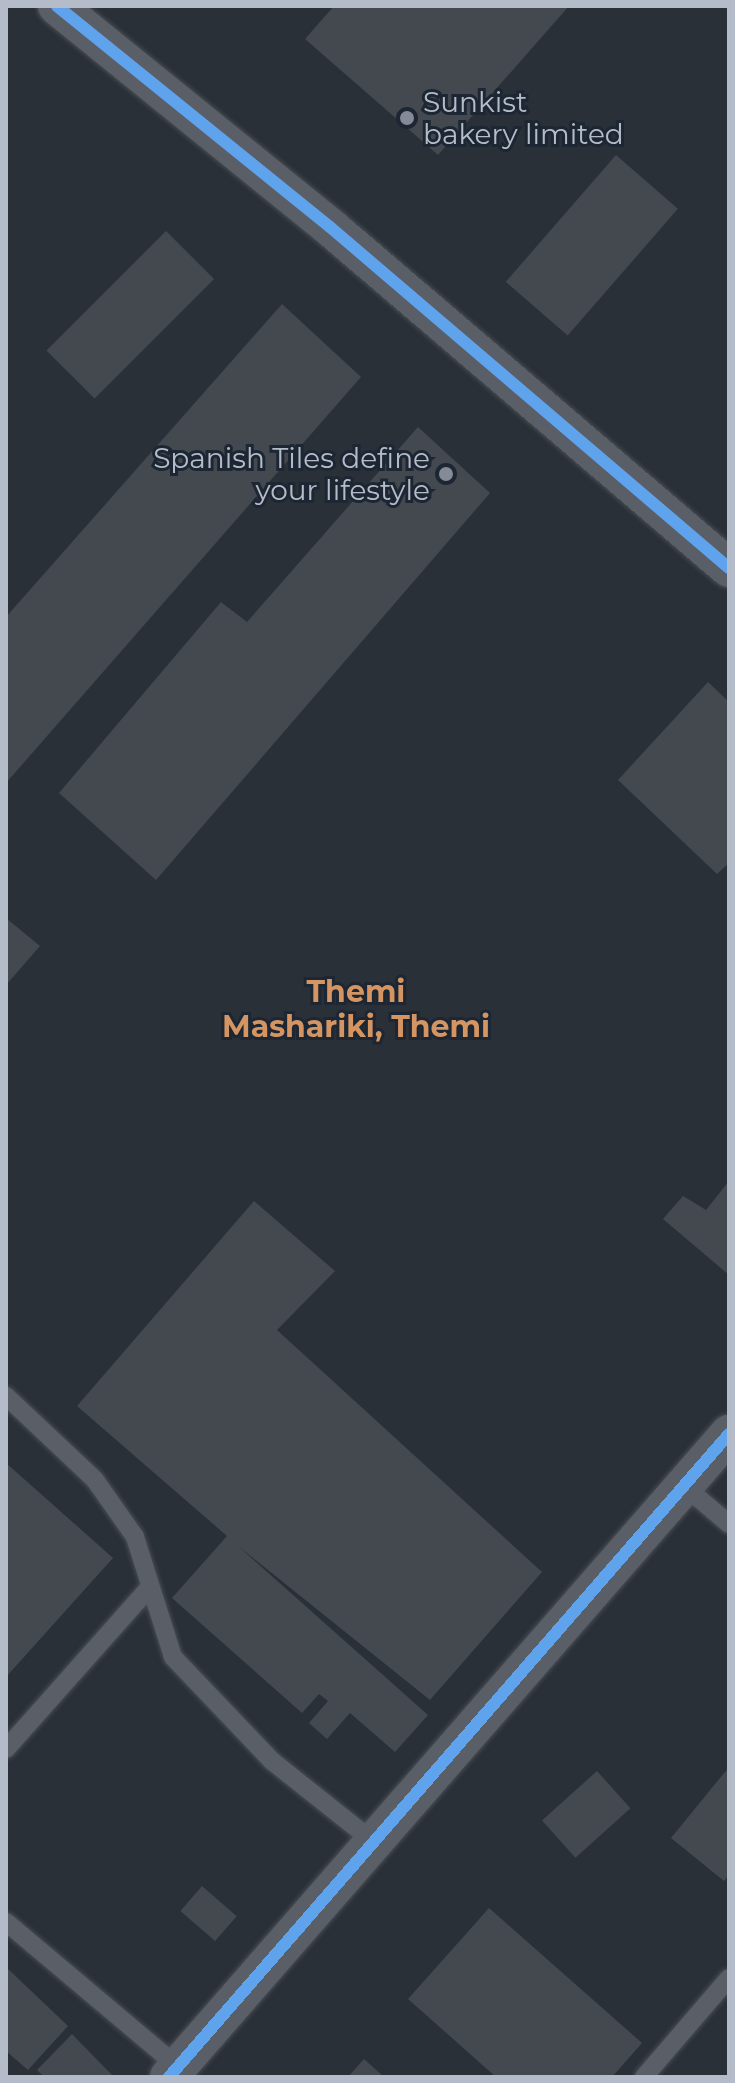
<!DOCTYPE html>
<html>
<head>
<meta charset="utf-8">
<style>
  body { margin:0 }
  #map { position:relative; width:735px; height:2083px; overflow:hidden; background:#2a3038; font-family:Montserrat,sans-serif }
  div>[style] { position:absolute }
  .building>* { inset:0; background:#444950; transform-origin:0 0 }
  .roads { filter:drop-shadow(0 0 2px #484c53) drop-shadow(0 0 2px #484c53) }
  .lane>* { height:18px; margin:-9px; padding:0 9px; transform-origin:9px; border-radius:9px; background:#5a5e66 }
  .street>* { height:38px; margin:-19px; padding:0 19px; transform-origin:19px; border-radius:19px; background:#5a5e66 }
  .cycleway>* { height:12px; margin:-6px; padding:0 6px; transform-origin:6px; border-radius:6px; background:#60a3ed }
  .dots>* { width:22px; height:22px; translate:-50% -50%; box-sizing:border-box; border:4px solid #1d2633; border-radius:50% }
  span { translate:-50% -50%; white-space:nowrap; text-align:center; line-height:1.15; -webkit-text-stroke:6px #1d2633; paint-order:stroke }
  .poi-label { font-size:28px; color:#b4bcc9 }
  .left { translate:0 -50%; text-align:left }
  .right { translate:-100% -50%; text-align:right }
  .neighbourhood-label { font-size:30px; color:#d59563; font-weight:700 }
  .frame { position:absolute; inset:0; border:8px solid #b4bcc9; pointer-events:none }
</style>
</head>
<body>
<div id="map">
  <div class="building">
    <div style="clip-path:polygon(334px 6px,569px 6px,438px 155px,305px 39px)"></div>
    <div style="left:616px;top:155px;width:82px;height:168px;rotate:41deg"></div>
    <div style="left:166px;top:231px;width:68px;height:169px;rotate:45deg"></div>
    <div style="clip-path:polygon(282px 304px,361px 377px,6px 783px,6px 617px)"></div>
    <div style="clip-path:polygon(418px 427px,490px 493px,156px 880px,59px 793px,221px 602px,247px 622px)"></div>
    <div style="clip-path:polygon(708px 682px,729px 702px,729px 863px,717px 874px,618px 780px)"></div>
    <div style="clip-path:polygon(6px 918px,40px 946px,6px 985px)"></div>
    <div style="clip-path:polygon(729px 1181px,729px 1275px,663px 1219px,683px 1196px,706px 1210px)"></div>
    <div style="clip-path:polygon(254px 1201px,335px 1271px,277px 1330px,542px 1572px,430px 1700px,238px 1546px,428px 1715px,395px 1752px,350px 1713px,327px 1739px,309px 1723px,328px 1701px,319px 1694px,302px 1713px,172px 1598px,227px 1536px,77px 1406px)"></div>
    <div style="clip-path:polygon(6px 1463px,113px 1558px,6px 1677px)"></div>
    <div style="clip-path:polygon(729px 1767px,729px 1875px,724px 1881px,671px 1838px)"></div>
    <div style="left:597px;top:1771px;width:50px;height:74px;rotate:48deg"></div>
    <div style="left:202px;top:1886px;width:46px;height:33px;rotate:41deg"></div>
    <div style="clip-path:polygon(489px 1908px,642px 2043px,612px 2077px,496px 2077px,408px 1999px)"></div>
    <div style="clip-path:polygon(6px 1967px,68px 2026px,28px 2070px,6px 2051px)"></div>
    <div style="clip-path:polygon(72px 2034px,112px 2075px,110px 2077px,44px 2077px,37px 2070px)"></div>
    <div style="clip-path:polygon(364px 2059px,384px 2077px,348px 2077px)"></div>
  </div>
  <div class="roads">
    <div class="lane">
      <div style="left:6px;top:1396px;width:122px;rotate:43.3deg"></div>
      <div style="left:95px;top:1480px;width:70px;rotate:54.9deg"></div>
      <div style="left:135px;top:1537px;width:126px;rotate:72.4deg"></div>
      <div style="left:173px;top:1657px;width:144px;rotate:46.4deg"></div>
      <div style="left:272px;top:1761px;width:130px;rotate:38.5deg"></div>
      <div style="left:684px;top:1486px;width:59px;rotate:40.2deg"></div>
      <div style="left:6px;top:1749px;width:214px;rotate:-48.4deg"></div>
      <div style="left:6px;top:1922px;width:225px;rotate:40.1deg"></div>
      <div style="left:644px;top:2077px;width:130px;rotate:-49.4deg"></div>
    </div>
    <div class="street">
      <div style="left:57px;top:6px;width:351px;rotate:39deg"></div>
      <div style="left:330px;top:227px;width:525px;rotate:40.52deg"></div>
      <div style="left:169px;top:2077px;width:853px;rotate:-48.95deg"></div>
    </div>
  </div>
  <div class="cycleway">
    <div style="left:57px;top:6px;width:351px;rotate:39deg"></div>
    <div style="left:330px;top:227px;width:525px;rotate:40.52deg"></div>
    <div style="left:169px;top:2077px;width:853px;rotate:-48.95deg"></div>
  </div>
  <div class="dots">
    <div style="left:407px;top:118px;background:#848b96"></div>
    <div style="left:446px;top:474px;background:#848b96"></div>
  </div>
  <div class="poi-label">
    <span class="left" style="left:423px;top:118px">Sunkist<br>bakery limited</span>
    <span class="right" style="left:430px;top:474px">Spanish Tiles define<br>your lifestyle</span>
  </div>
  <div class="neighbourhood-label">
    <span style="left:356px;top:1009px">Themi<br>Mashariki, Themi</span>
  </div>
  <div class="frame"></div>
</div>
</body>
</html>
